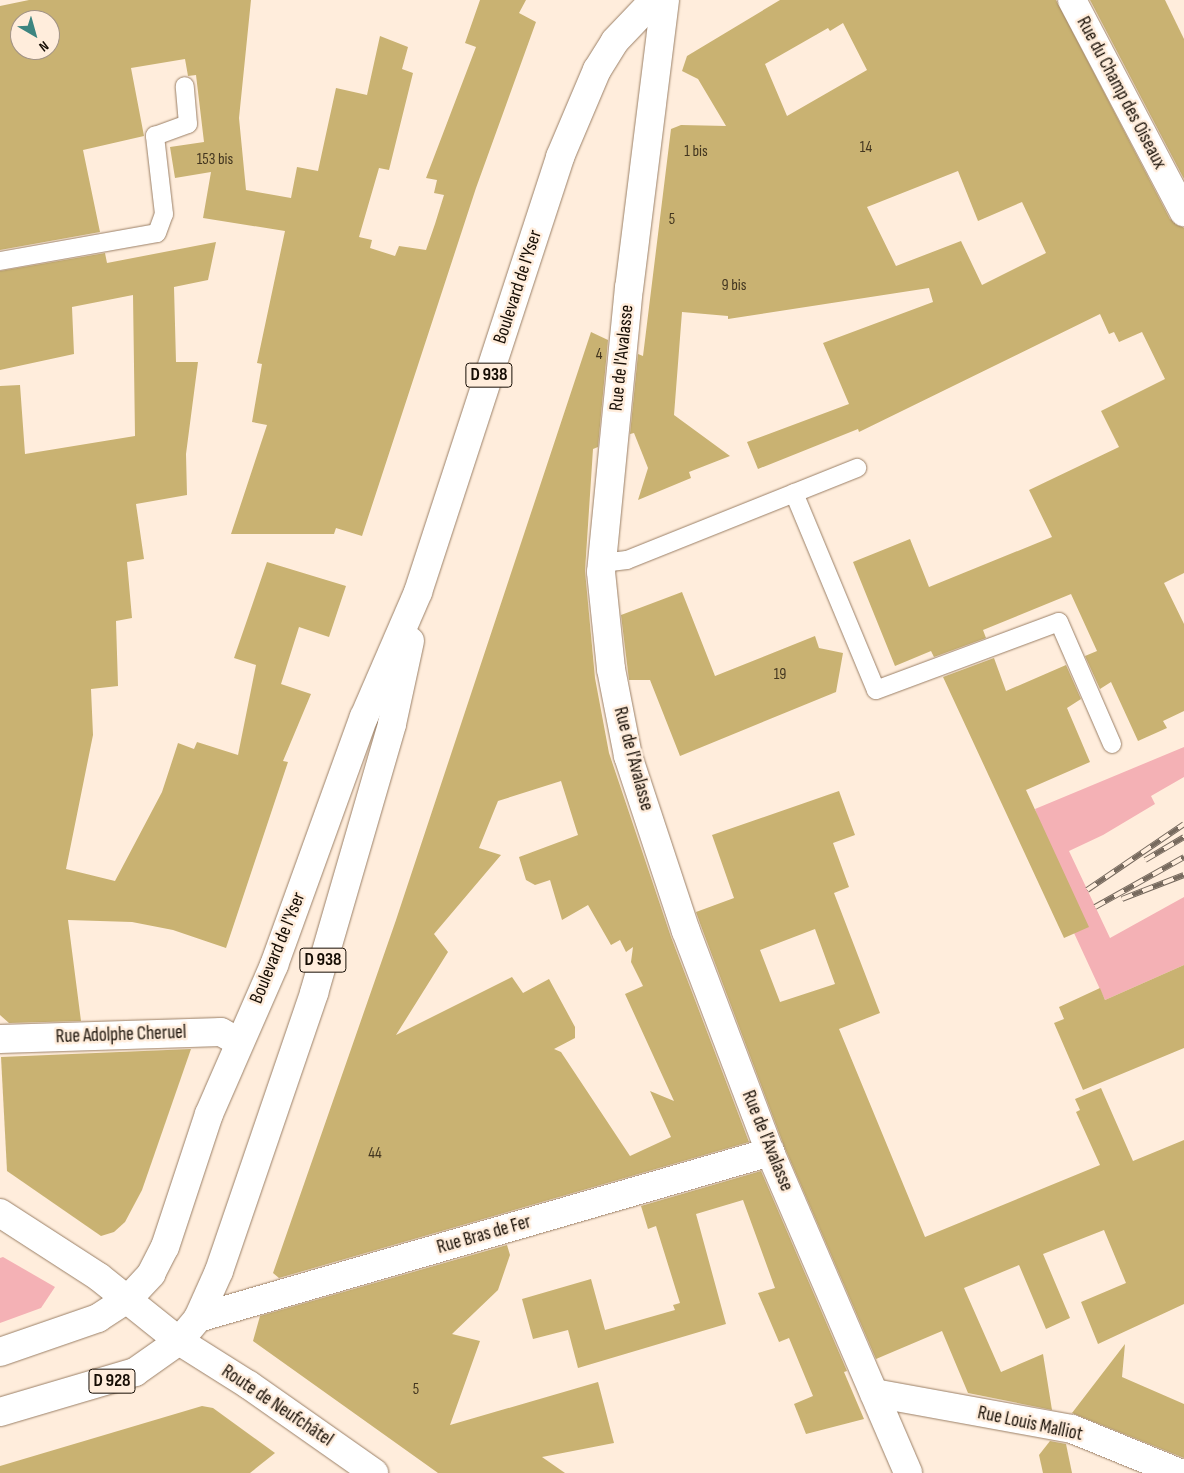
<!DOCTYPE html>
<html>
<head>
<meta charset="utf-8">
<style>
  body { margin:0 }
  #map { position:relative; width:1184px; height:1473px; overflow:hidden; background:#ffeddc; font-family:"Sofia Sans Condensed",sans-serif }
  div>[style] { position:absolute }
  .green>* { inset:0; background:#f4b1b5 }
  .building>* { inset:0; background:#c9b272 }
  .roads { filter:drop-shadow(0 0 1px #9b8067) drop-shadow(0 0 1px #9b8067) }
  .lane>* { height:18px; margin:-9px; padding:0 9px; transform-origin:9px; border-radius:9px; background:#fff }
  .street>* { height:28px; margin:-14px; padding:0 14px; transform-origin:14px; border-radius:14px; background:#fff }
  .secondary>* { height:28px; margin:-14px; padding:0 14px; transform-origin:14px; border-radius:14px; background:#fff }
  .primary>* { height:28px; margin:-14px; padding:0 14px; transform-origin:14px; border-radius:14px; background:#fff }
  .rail>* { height:5.5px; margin-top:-2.75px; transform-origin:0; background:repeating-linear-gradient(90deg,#ffeddc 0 11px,#776a5e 0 22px); box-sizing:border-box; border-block:1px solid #776a5e }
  span { translate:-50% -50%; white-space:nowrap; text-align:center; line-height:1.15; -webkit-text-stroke:5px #ffeddc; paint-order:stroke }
  .number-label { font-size:16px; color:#433620 }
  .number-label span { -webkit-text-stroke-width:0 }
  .shield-label span { padding:1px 4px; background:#ffeddc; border:1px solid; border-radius:4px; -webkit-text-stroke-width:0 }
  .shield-label { font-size:18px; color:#160d04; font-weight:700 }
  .street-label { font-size:19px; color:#160d04 }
  .north { position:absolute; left:10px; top:10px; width:50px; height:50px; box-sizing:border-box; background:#ffeddc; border:1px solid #a29386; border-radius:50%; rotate:142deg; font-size:14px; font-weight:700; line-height:20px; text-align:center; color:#160d04 }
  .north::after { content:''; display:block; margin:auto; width:18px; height:22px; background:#3d8580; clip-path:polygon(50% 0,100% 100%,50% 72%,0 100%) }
</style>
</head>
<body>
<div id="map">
  <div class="green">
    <div style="clip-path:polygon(1184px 747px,1184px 777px,1151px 796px,1155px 804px,1103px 835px,1069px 851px,1110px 938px,1184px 897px,1184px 965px,1105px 1000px,1074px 933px,1035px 809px)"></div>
    <div style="clip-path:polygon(3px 1257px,55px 1287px,41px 1308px,0 1323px,0 1258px)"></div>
  </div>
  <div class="building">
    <div style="clip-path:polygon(evenodd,29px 0,251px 0,239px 118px,246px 190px,291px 198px,297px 167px,318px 171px,336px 88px,367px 95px,380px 36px,408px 47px,402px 69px,413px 73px,389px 170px,379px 168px,359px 237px,372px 240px,370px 248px,395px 256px,399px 246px,426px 250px,435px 224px,444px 195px,434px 193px,437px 180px,426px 178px,476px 47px,465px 43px,480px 0,526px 0,519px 13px,536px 22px,476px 188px,362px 536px,336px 528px,334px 534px,231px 534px,267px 425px,252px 422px,262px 364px,257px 363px,285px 231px,203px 218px,211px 172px,175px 178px,170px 147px,204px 142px,196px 75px,188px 76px,185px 59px,131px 68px,144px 136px,83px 150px,100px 232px,0 250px,0 6px,29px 0,20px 20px,50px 20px,50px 50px,20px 50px,20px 20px)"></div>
    <div style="clip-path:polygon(evenodd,780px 0,1056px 0,1170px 219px,1184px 228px,1184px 573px,1164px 583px,1184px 624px,1184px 711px,1163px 721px,1167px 728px,1138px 741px,1111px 682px,1100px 689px,1085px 656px,1097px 651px,1071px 594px,983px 630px,986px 638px,934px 657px,931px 651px,895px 666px,853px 562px,910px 539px,929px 587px,1052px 537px,1029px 490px,1119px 447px,1101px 411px,1165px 379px,1142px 332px,1119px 342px,1114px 332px,1109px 334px,1100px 314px,859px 432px,858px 429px,758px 469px,747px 442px,849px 404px,823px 343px,933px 302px,929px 288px,728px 319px,728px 316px,682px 312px,674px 415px,730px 456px,689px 472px,691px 478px,638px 500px,648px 468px,634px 433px,630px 434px,638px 354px,643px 356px,671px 129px,681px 125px,726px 126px,698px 79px,682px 71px,687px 56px,780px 0,843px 23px,867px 70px,787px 116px,765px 64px,828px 28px,830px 31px,843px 23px,780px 0,958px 171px,978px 221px,1022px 202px,1046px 253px,982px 285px,961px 241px,896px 266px,867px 207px,958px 171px)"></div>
    <div style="clip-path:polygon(1090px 0,1165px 0,1184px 39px,1184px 179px)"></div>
    <div style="clip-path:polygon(216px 242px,208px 280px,174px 287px,176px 362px,198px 362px,186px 454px,187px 495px,136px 504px,144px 559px,127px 562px,132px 618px,116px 621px,118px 686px,91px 689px,93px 735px,66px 869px,115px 881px,162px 792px,178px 743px,194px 749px,197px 742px,238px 755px,256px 665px,234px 658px,267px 562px,346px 586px,329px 637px,299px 627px,281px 684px,311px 694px,283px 761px,288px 762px,226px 948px,173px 930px,132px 922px,68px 920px,81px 1021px,9px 1023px,0 1015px,0 386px,20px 385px,25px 454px,135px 436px,133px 295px,72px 307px,74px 354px,0 370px,0 271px,105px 253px,107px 263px)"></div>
    <div style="clip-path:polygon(evenodd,591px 332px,608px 340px,598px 447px,593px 449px,585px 571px,595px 678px,609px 753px,671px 937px,749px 1142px,279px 1278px,273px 1273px,396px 920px,591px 332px,561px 781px,578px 835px,519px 857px,526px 880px,535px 885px,550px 880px,562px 920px,588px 905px,611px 945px,620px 940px,626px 952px,633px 947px,631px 962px,643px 986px,625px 994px,674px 1101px,650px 1091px,671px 1137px,630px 1156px,561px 1052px,554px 1049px,575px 1038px,575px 1027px,549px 979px,523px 993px,512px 977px,396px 1035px,448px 952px,434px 934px,501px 855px,479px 848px,498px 801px,561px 781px)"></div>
    <div style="clip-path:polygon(682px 592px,715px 676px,815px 636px,819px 648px,843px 653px,836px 692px,680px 756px,650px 680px,629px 680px,621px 615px)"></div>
    <div style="clip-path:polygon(994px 658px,1006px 691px,1066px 665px,1081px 699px,1067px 708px,1090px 762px,1026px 790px,1089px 927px,1064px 938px,943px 677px)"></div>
    <div style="clip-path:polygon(evenodd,839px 791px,855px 835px,833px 843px,849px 887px,834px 893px,880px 1013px,839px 1029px,925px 1237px,1100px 1165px,1076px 1112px,1080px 1110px,1075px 1099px,1101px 1088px,1133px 1161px,1184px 1140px,1184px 1304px,1098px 1344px,1081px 1302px,1126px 1283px,1104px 1230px,1043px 1254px,1070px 1318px,1046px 1329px,1019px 1265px,964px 1288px,1001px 1372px,1043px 1354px,1052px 1410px,968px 1393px,942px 1331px,876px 1359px,784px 1146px,701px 926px,696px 912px,734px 898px,712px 835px,839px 791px,815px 929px,835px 984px,780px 1002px,760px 950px,815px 929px)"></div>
    <div style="clip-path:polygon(1184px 965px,1184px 1048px,1083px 1090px,1054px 1023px,1064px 1019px,1059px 1007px,1100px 988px,1105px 1000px)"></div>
    <div style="clip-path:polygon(191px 1049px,142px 1190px,125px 1222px,114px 1232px,101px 1236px,7px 1171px,1px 1057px)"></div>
    <div style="clip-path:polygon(761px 1171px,847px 1371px,844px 1372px,864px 1419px,806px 1434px,794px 1404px,813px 1396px,789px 1338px,779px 1342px,758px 1293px,775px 1288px,743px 1200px,696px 1214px,726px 1324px,578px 1368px,568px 1330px,533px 1339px,522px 1299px,591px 1279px,605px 1330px,675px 1310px,673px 1305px,680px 1303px,656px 1226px,648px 1229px,641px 1206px)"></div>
    <div style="clip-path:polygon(507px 1245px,510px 1255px,498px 1290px,452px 1334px,480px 1341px,450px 1425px,598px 1382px,614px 1443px,542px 1457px,565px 1473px,438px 1473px,253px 1341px,260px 1316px)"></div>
    <div style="clip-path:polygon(1125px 1344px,1122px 1377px,1184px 1404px,1184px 1458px,1072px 1413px)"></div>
    <div style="clip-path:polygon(202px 1406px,213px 1408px,275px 1453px,250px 1473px,0 1473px,0 1466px)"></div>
    <div style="clip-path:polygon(1050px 1441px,1066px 1444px,1072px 1473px,1043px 1473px,1039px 1455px)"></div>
  </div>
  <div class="roads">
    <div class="lane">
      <div style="left:0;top:261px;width:159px;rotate:-10.1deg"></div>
      <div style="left:157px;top:233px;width:20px;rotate:-70deg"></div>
      <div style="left:164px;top:214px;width:79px;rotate:-96.6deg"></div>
      <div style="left:155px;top:136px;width:35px;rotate:-20deg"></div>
      <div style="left:188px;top:124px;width:38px;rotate:-95deg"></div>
      <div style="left:794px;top:493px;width:213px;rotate:67.4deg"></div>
      <div style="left:876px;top:690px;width:195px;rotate:-20.4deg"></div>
      <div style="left:1059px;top:622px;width:133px;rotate:66.5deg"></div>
      <div style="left:602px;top:563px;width:25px;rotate:-7deg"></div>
      <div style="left:627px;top:560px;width:248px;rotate:-21.8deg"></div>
    </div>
    <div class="street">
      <div style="left:665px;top:0;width:289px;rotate:97.1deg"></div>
      <div style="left:629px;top:287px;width:286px;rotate:95.6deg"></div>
      <div style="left:601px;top:572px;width:98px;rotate:84.1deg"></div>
      <div style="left:611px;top:669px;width:89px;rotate:78.9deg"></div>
      <div style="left:628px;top:756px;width:184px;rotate:71.7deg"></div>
      <div style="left:686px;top:931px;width:236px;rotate:69.2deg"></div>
      <div style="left:770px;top:1152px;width:349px;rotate:66.7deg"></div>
      <div style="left:0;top:1039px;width:221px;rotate:-1.8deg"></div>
      <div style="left:221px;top:1032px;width:21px;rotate:29deg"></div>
      <div style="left:198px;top:1318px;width:596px;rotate:-16.18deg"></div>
      <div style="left:874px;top:1393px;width:201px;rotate:10.3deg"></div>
      <div style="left:1072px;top:1429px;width:117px;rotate:22.2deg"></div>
    </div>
    <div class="secondary">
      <div style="left:1072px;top:0;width:240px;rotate:62.2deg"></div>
      <div style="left:0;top:1213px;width:118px;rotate:32.9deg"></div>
      <div style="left:99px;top:1277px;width:102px;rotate:38.7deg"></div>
      <div style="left:179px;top:1341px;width:83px;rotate:32.2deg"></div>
      <div style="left:249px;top:1385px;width:153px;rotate:35.1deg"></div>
    </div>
    <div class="primary">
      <div style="left:0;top:1352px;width:104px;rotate:-19.1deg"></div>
      <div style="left:98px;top:1318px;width:37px;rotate:-33deg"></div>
      <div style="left:129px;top:1298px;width:33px;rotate:-47deg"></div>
      <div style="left:151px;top:1274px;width:30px;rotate:-63deg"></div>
      <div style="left:165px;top:1247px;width:140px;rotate:-71.7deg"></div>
      <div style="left:209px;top:1114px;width:163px;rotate:-66.4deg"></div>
      <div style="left:274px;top:965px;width:264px;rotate:-70.1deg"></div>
      <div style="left:364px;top:717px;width:136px;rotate:-66.6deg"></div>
      <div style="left:418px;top:592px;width:458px;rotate:-71.9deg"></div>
      <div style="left:560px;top:157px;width:95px;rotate:-67deg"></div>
      <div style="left:597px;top:70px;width:34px;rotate:-58deg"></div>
      <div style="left:615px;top:41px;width:57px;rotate:-46.4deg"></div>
      <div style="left:0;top:1412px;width:141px;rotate:-16.5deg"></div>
      <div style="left:135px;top:1372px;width:54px;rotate:-35.2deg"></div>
      <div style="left:179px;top:1341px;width:30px;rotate:-50deg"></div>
      <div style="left:198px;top:1318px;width:51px;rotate:-65.9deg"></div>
      <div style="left:219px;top:1271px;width:294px;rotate:-71.1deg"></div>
      <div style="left:314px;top:993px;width:280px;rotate:-73.8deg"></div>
      <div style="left:392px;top:724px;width:85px;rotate:-77.8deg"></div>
    </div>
  </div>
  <div class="rail">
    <div style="left:1145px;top:860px;width:45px;rotate:-30.5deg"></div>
    <div style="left:1087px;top:890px;width:117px;rotate:-34.2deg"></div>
    <div style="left:1122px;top:899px;width:66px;rotate:-21.2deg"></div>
    <div style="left:1095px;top:907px;width:102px;rotate:-29.3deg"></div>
  </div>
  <div class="number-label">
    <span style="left:866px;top:148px">14</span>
    <span style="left:696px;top:152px">1 bis</span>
    <span style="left:215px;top:160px">153 bis</span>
    <span style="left:672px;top:220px">5</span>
    <span style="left:734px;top:286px">9 bis</span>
    <span style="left:599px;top:355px">4</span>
    <span style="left:780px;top:675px">19</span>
    <span style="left:375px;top:1154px">44</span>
    <span style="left:416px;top:1390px">5</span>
  </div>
  <div class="shield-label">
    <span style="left:489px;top:375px">D 938</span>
    <span style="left:323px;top:960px">D 938</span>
    <span style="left:112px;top:1381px">D 928</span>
  </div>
  <div class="street-label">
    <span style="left:1121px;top:93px;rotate:62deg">Rue du Champ des Oiseaux</span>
    <span style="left:518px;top:287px;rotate:-72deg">Boulevard de l'Yser</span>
    <span style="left:622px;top:358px;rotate:-84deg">Rue de l'Avalasse</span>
    <span style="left:633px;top:759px;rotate:75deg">Rue de l'Avalasse</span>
    <span style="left:278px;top:948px;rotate:-68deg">Boulevard de l'Yser</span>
    <span style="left:121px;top:1035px;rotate:-2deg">Rue Adolphe Cheruel</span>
    <span style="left:767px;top:1141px;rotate:68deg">Rue de l'Avalasse</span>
    <span style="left:484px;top:1235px;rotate:-16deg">Rue Bras de Fer</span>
    <span style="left:277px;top:1406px;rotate:34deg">Route de Neufchâtel</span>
    <span style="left:1030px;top:1424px;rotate:12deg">Rue Louis Malliot</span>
  </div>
  <div class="north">N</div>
</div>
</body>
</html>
